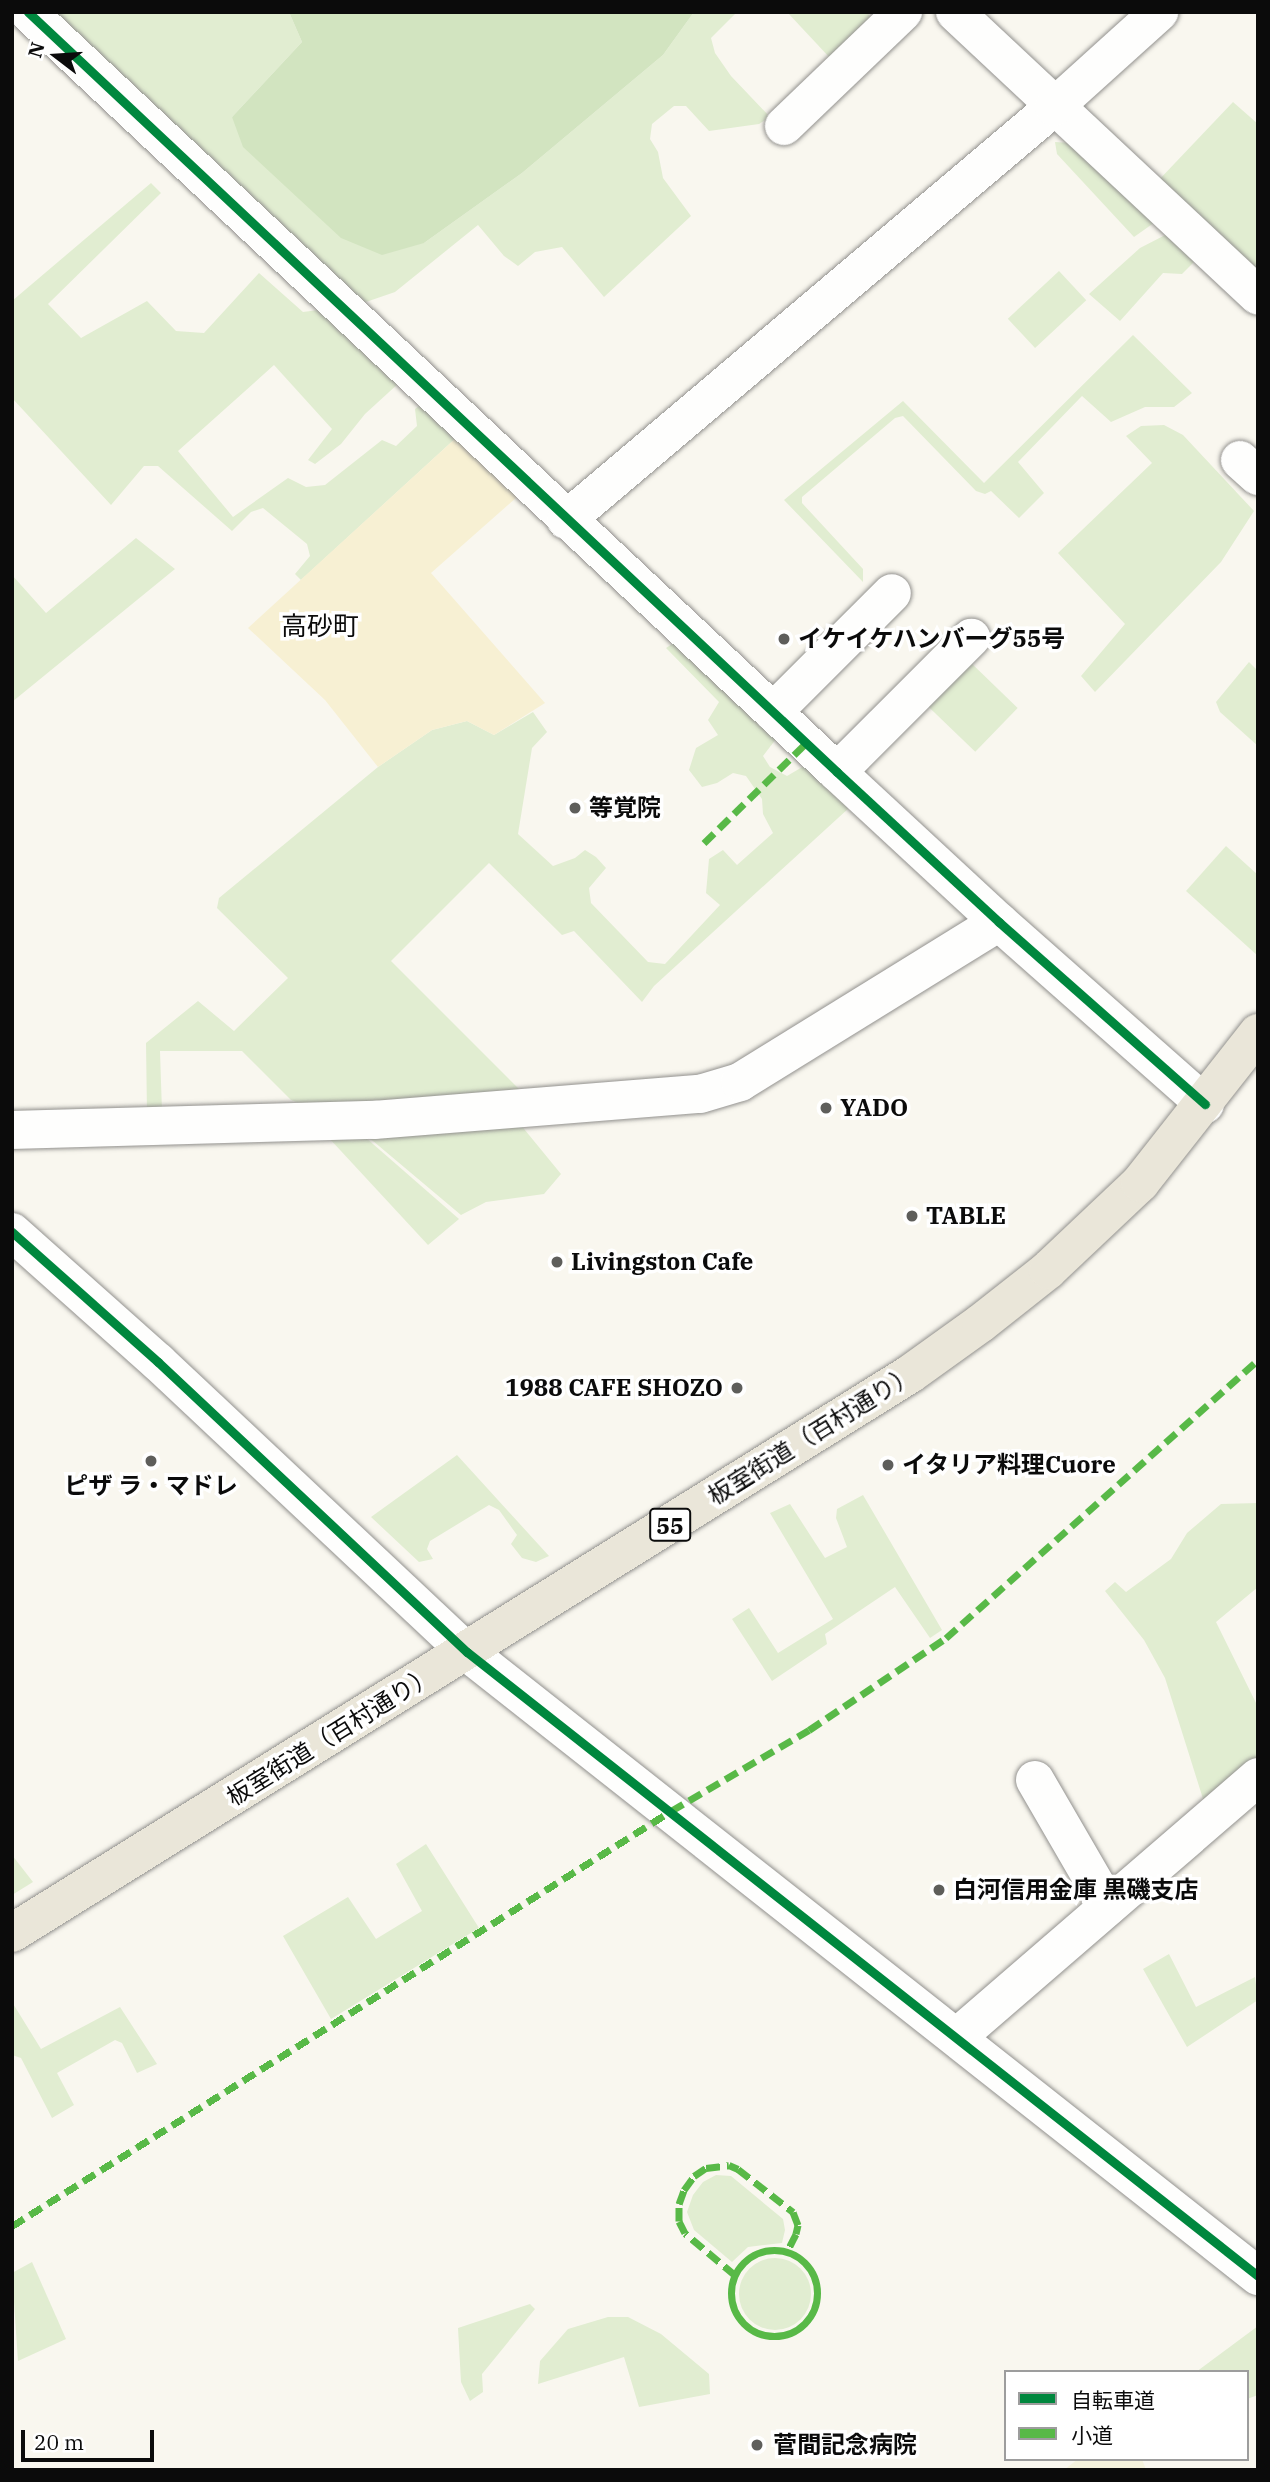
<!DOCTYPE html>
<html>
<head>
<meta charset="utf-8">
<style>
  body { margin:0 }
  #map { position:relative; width:1270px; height:2482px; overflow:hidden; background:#f9f7ef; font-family:"IBM Plex Serif","Noto Sans JP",serif }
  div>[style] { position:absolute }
  .farmland>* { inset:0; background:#f5f3dd }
  .green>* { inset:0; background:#e1edd1; transform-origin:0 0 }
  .round { border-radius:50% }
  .forest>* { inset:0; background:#d2e4c0 }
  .sand>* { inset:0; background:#f7f0d3 }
  .roads { filter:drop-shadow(0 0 2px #92918e) drop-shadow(0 0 2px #92918e) }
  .minor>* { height:38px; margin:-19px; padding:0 19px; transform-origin:19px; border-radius:19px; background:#fefefd }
  .major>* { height:38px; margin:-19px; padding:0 19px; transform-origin:19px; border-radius:19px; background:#eae6d9 }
  .quiet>* { height:7px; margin-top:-3.5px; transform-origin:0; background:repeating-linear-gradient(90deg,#58b947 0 14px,transparent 0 21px) }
  .quiet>.ring { margin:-3.5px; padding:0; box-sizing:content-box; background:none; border:7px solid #58b947; border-radius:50% }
  .cycleway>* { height:9px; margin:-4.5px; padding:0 4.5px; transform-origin:4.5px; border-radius:4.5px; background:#00873e }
  .dots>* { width:19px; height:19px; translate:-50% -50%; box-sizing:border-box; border:4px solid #fff; border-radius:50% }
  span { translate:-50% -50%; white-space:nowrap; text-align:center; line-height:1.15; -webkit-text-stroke:7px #fff; paint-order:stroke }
  .shield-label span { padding:2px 5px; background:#fff; border:2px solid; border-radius:5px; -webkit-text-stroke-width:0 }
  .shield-label { font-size:23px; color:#0b0b0b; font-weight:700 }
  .poi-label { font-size:24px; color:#0b0b0b; font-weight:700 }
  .left { translate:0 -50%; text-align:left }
  .right { translate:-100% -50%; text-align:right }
  .street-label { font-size:24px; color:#0b0b0b }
  .neighbourhood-label { font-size:26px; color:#0b0b0b }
  .frame { position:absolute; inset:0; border:14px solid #0b0b0b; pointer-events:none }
  .legend { position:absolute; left:1004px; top:2370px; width:245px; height:91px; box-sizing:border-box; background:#fff; border:2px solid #9d9d9d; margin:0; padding:9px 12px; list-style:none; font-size:21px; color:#0b0b0b }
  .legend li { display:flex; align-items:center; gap:14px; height:35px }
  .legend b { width:35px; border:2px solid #9d9d9d }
  .north { position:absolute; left:21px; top:21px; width:70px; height:70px; -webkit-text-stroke:5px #fff; paint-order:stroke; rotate:287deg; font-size:19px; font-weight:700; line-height:28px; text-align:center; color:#0b0b0b }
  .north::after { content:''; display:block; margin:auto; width:24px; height:32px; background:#0b0b0b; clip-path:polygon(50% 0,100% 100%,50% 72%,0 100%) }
  .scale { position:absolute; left:21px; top:2430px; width:133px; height:32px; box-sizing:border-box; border:4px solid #0b0b0b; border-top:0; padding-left:9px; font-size:21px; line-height:24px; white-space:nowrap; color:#0b0b0b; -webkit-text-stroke:5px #fff; paint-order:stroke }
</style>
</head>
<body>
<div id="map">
  <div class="farmland">
    <div style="clip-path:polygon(1078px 2459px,1142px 2459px,1146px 2470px,1064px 2470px)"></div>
  </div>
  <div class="green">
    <div style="clip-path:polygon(53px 12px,289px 12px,302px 42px,232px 117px,424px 243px,522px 173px,663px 55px,694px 12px,737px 12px,711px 38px,715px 53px,731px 76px,770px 117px,759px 124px,709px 131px,686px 106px,674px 106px,652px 124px,650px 139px,658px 152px,663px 178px,691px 216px,604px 297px,562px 247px,535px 252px,518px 266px,504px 256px,478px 225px,395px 292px,363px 303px)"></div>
    <div style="clip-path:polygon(787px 12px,867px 12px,871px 18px,830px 58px)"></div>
    <div style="clip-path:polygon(1233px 102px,1258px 124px,1258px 278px,1156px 183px)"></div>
    <div style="clip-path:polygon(1055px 142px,1071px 143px,1158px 220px,1134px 237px,1057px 154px)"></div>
    <div style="clip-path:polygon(151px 183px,161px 193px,48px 304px,81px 338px,147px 301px,176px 331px,204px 333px,259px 273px,303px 312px,326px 309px,400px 382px,365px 414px,341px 444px,315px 464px,308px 460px,332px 429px,274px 365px,178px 451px,233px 517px,288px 478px,306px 487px,325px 485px,382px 440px,396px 446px,417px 426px,415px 409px,423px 403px,457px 437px,301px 580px,295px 574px,310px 556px,307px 544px,263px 508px,251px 512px,232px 531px,158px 466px,144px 466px,111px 505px,12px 398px,12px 301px)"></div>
    <div style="clip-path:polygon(1173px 231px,1199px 257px,1182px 274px,1163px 273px,1120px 321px,1089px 294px,1140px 248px)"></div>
    <div style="left:1059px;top:271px;width:40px;height:70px;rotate:47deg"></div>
    <div style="clip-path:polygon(1133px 335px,1192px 393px,1174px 407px,1145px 407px,1111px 422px,1082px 396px,1018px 462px,1044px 493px,1019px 518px,991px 491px,985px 494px,976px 491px,903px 416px,895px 418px,802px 497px,802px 503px,863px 569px,863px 582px,784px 500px,903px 401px,984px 483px)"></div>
    <div style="clip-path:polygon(1164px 425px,1183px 435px,1254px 511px,1221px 562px,1095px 692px,1081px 676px,1125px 624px,1058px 553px,1152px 463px,1126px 436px,1141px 426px)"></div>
    <div style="clip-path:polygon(136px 538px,175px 569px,12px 702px,12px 575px,46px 613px)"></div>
    <div style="clip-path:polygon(675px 642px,776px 739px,763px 756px,770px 767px,787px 776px,804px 766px,849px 808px,654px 986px,642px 1002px,574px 931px,562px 935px,489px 863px,391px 961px,519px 1089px,511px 1113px,561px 1174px,544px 1194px,486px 1202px,461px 1215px,373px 1141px,340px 1119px,291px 1100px,242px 1051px,160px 1051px,162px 1112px,147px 1114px,146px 1043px,198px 1001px,234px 1031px,288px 978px,217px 908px,219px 898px,378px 767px,432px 730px,467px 721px,494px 735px,533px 712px,547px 732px,532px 748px,518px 834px,553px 866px,575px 858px,585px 850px,596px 857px,606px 868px,589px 888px,591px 903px,648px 962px,665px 964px,720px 905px,706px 893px,709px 859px,723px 850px,737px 865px,773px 833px,763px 814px,762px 799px,746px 776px,733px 773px,717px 783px,702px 787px,689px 770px,696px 748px,718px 735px,708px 720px,719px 702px,666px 648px)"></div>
    <div style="left:968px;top:660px;width:69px;height:61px;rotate:44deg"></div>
    <div style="clip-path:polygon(1249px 662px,1258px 671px,1258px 746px,1220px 712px,1216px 702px)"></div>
    <div style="clip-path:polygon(1226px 846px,1258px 875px,1258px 956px,1186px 891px)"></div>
    <div style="clip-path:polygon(328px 1137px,365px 1137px,459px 1219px,428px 1245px)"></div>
    <div style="clip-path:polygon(457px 1455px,549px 1556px,536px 1562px,522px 1558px,511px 1544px,517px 1535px,499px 1510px,489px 1505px,430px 1541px,427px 1549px,433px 1559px,419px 1562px,371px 1517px)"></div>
    <div style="clip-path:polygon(863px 1495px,942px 1630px,930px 1638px,895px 1587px,825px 1634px,827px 1644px,772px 1681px,732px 1619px,749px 1608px,778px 1653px,833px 1619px,770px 1513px,790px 1504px,825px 1558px,847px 1547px,836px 1518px,837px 1509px)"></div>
    <div style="clip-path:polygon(1258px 1503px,1258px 1587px,1216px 1622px,1258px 1707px,1258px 1759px,1204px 1802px,1165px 1678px,1144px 1640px,1105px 1591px,1115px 1582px,1126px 1592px,1171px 1559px,1187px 1533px,1221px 1504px)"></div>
    <div style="clip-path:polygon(426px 1844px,479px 1928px,331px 2019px,283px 1936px,348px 1897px,376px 1939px,422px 1911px,396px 1864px)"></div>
    <div style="clip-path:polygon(12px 1855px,33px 1882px,12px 1895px)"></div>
    <div style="clip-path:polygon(1169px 1954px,1196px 2007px,1255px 1977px,1258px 2000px,1187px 2047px,1143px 1969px)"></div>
    <div style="clip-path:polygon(12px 2002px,41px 2049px,120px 2007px,157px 2064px,137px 2073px,122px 2043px,115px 2040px,57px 2073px,74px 2105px,52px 2118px,21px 2058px,12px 2055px)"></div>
    <div style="clip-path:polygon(716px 2175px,731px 2176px,783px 2219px,785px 2230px,782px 2243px,748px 2247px,732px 2262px,694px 2230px,687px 2212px,693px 2195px,703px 2182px)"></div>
    <div class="round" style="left:739px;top:2258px;width:72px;height:72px"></div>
    <div style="clip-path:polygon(32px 2262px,66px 2339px,18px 2361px,12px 2273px)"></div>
    <div style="clip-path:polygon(530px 2304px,535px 2309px,482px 2374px,483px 2392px,470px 2401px,461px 2382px,458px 2328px)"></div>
    <div style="clip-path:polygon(608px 2317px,628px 2317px,661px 2334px,709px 2374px,710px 2394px,639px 2407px,624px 2357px,538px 2384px,540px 2361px,568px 2329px)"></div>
    <div style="clip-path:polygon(1258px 2326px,1258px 2395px,1247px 2399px,1247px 2372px,1196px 2372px)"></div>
  </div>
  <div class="forest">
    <div style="clip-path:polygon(289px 12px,694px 12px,663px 55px,522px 173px,424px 243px,382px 255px,341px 238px,243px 147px,232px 117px,302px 42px)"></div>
  </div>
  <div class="sand">
    <div style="clip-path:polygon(457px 437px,517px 497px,431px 573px,545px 703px,494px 735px,467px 721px,432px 730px,378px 767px,325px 700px,248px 628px)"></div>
  </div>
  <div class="roads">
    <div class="minor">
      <div style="left:28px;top:12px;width:1110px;rotate:43.21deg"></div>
      <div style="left:837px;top:772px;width:221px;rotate:42.8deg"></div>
      <div style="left:999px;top:922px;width:275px;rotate:41.5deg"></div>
      <div style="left:955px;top:12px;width:415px;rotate:43.1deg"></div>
      <div style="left:784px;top:126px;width:165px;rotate:-43.8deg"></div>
      <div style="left:1240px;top:460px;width:24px;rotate:42deg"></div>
      <div style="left:566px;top:520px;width:639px;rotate:-40.24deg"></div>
      <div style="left:1054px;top:107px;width:142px;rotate:-42.1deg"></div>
      <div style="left:773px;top:712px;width:168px;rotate:-45deg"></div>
      <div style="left:837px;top:772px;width:190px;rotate:-45deg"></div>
      <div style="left:12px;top:1130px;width:362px;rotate:-1.6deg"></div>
      <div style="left:374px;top:1120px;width:327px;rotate:-4.6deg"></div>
      <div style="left:700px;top:1094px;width:42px;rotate:-16.7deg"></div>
      <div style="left:740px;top:1082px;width:304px;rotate:-31.7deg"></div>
      <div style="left:12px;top:1232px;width:195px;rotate:41.7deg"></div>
      <div style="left:158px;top:1362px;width:424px;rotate:43.2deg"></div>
      <div style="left:467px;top:1652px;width:1008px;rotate:38.27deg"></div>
      <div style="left:1035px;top:1780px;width:146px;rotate:59.9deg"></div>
      <div style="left:957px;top:2037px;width:398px;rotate:-40.8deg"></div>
    </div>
    <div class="major">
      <div style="left:12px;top:1933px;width:1058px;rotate:-31.9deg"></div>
      <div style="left:910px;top:1374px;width:87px;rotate:-35.7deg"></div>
      <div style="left:981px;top:1323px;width:85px;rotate:-38.3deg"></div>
      <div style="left:1048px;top:1270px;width:127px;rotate:-43.4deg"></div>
      <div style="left:1140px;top:1183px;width:191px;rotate:-51.8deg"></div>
    </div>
  </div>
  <div class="quiet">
    <div style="left:704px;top:843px;width:143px;rotate:-44.4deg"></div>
    <div style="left:12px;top:2226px;width:779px;rotate:-32.2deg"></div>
    <div style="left:671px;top:1811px;width:160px;rotate:-30.4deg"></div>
    <div style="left:809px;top:1730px;width:165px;rotate:-33.9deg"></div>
    <div style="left:946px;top:1638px;width:418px;rotate:-41.7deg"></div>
    <div class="ring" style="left:731px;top:2250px;width:79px;height:79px"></div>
    <div style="left:735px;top:2275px;width:65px;rotate:-140deg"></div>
    <div style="left:685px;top:2233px;width:13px;rotate:-117deg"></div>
    <div style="left:679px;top:2221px;width:17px;rotate:-90deg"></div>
    <div style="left:679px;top:2204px;width:15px;rotate:-70deg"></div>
    <div style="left:684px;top:2190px;width:17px;rotate:-54deg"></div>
    <div style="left:694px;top:2176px;width:14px;rotate:-34deg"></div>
    <div style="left:706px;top:2168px;width:23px;rotate:-7deg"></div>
    <div style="left:729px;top:2165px;width:10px;rotate:24deg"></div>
    <div style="left:738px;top:2169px;width:70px;rotate:38deg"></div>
    <div style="left:793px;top:2212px;width:14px;rotate:69deg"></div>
    <div style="left:798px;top:2225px;width:9px;rotate:103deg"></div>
    <div style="left:796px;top:2234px;width:20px;rotate:117deg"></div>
  </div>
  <div class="cycleway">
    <div style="left:28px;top:12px;width:1110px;rotate:43.21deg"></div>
    <div style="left:837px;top:772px;width:221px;rotate:42.8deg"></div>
    <div style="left:999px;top:922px;width:275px;rotate:41.5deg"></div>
    <div style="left:12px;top:1232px;width:195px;rotate:41.7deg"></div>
    <div style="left:158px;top:1362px;width:424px;rotate:43.2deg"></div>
    <div style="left:467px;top:1652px;width:1008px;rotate:38.27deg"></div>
  </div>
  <div class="dots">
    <div style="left:784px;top:639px;background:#5e5e5b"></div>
    <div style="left:575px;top:808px;background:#5e5e5b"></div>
    <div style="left:826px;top:1108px;background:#5e5e5b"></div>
    <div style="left:912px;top:1216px;background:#5e5e5b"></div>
    <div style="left:557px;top:1262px;background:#5e5e5b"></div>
    <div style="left:737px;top:1388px;background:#5e5e5b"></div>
    <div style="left:151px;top:1461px;background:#5e5e5b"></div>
    <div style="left:888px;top:1465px;background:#5e5e5b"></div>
    <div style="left:939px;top:1890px;background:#5e5e5b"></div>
    <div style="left:757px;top:2445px;background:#5e5e5b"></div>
  </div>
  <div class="shield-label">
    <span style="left:670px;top:1525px">55</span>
  </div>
  <div class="poi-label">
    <span class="left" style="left:798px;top:639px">イケイケハンバーグ55号</span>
    <span class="left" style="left:589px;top:808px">等覚院</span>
    <span class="left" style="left:840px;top:1108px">YADO</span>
    <span class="left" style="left:926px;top:1216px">TABLE</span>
    <span class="left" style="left:571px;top:1262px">Livingston Cafe</span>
    <span class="right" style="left:723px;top:1388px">1988 CAFE SHOZO</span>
    <span class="left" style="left:902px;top:1465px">イタリア料理Cuore</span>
    <span style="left:151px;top:1486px">ピザ ラ・マドレ</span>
    <span class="left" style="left:953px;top:1890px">白河信用金庫 黒磯支店</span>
    <span class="left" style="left:773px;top:2445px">菅間記念病院</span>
  </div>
  <div class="street-label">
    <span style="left:812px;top:1435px;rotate:-32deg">板室街道（百村通り）</span>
    <span style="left:331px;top:1736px;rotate:-32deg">板室街道（百村通り）</span>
  </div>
  <div class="neighbourhood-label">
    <span style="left:320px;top:626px">高砂町</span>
  </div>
  <div class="frame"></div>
  <ul class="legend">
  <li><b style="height:9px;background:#00873e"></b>自転車道</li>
  <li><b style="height:9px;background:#58b947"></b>小道</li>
  </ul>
  <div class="north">N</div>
  <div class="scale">20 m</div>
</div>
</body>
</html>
